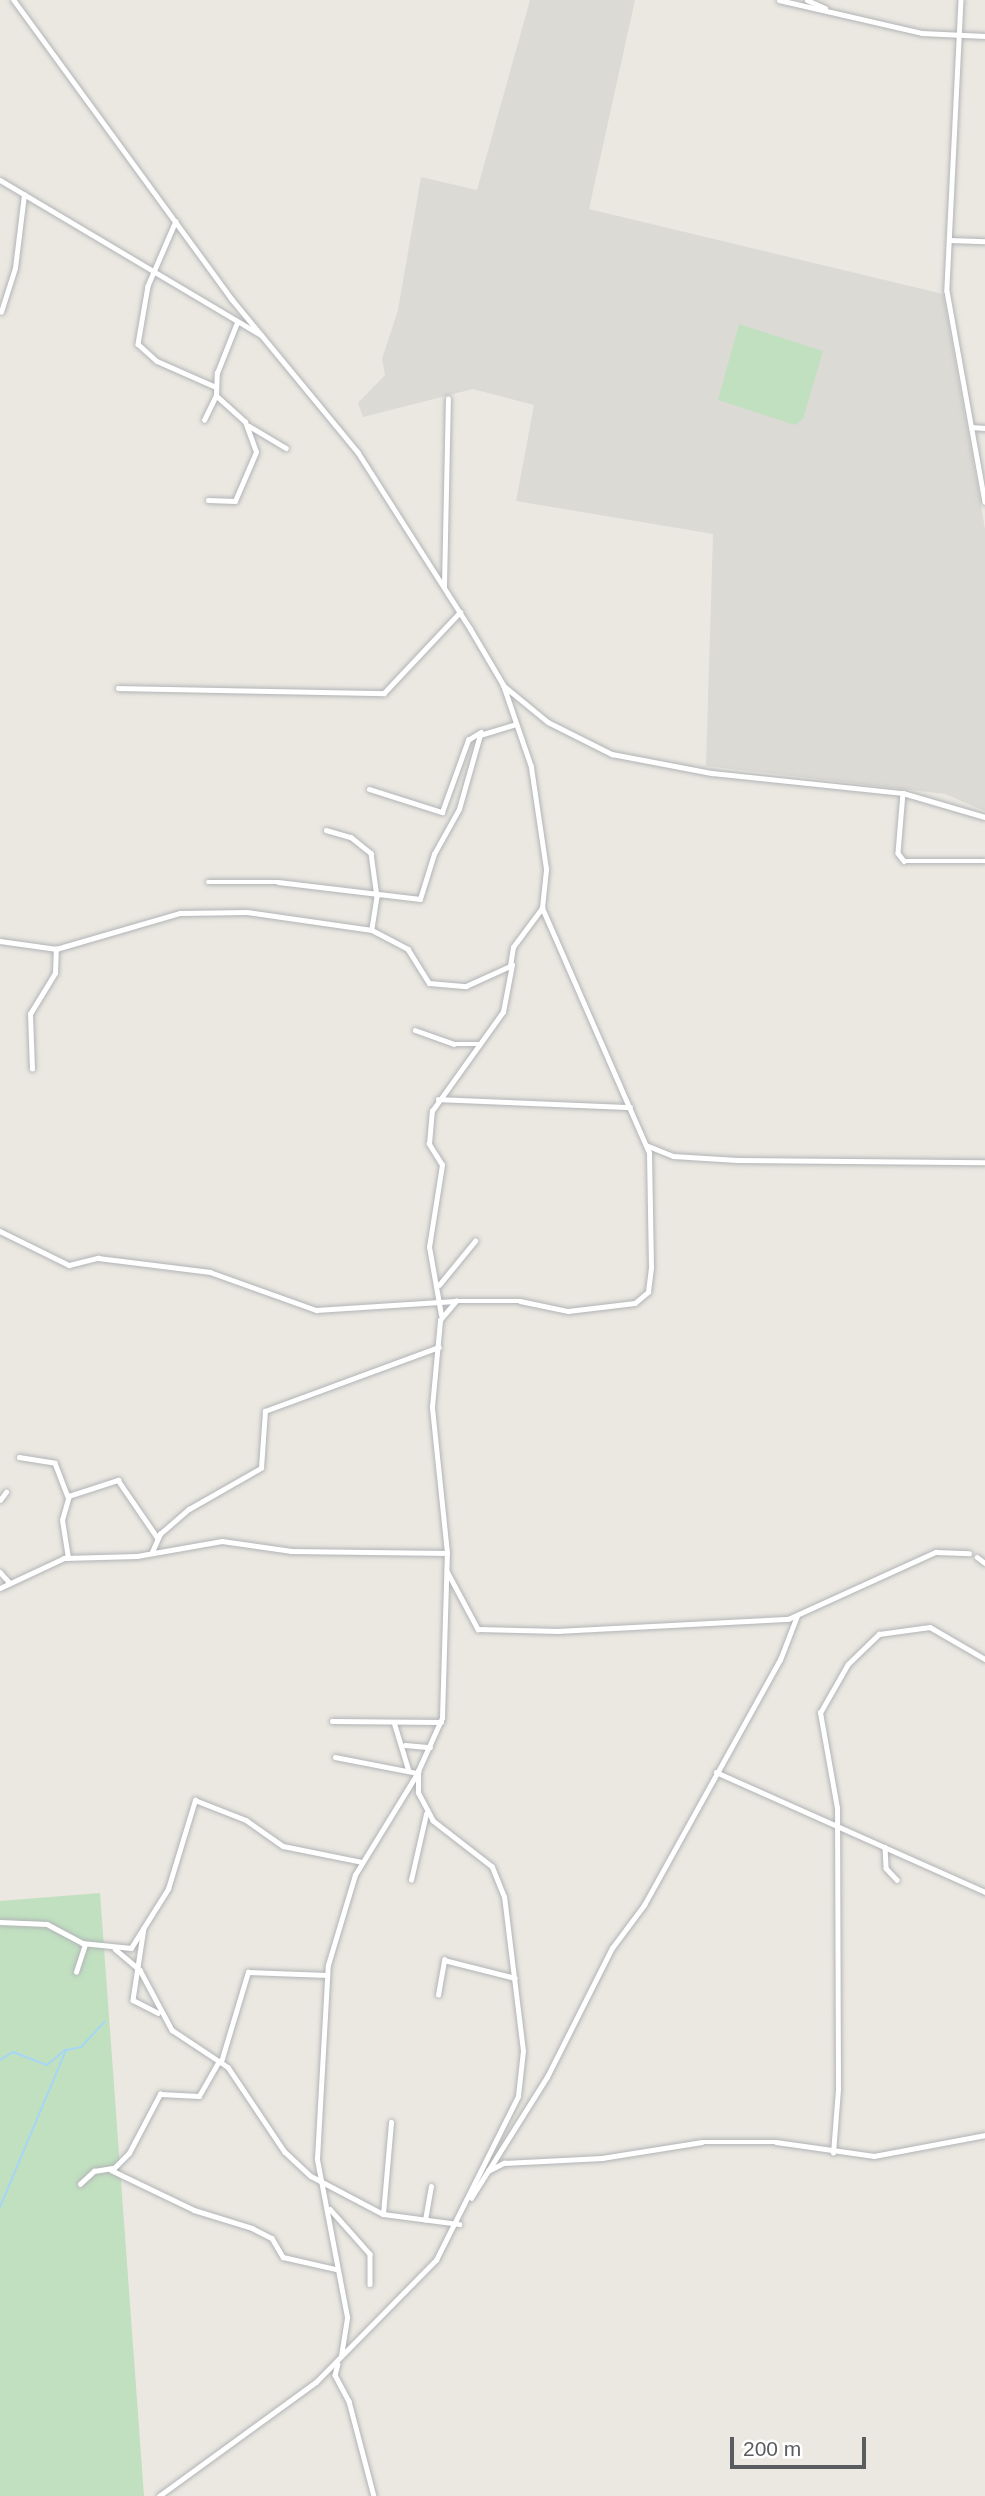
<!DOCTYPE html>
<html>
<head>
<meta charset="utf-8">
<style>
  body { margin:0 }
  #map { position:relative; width:985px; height:2496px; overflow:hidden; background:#ebe8e1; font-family:Arial,sans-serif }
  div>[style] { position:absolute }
  .industrial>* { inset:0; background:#dcdad5 }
  .green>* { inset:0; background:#c1e0c0 }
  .stream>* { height:2px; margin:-1px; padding:0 1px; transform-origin:1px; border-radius:1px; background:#a6d6f5 }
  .roads { filter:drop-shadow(0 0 2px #b1b4b7) drop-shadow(0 0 2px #b1b4b7) }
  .street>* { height:4.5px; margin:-2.25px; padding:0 2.25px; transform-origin:2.25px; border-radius:2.25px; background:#fff }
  span { translate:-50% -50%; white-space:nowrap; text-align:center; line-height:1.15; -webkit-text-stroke:5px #fff; paint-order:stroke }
  .scale { position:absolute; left:730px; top:2437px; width:136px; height:32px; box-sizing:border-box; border:4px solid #5a5d60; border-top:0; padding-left:9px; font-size:21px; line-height:24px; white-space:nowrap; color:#5a5d60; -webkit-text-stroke:5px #fff; paint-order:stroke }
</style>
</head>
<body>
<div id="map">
  <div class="industrial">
    <div style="clip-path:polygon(530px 0,635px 0,589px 209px,943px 294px,985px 529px,985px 811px,945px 794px,706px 766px,713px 534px,516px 501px,534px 405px,473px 389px,363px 417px,358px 403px,385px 375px,382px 359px,398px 310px,421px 177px,477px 190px)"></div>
  </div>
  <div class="green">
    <div style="clip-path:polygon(739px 324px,823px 351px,803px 419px,795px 425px,718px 400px)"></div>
    <div style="clip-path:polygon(100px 1893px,144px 2496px,0 2496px,0 1901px)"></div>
  </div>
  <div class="stream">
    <div style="left:0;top:2060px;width:15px;rotate:-32deg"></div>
    <div style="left:13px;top:2052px;width:36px;rotate:21deg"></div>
    <div style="left:47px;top:2065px;width:23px;rotate:-40deg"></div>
    <div style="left:0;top:2207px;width:170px;rotate:-67.2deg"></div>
    <div style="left:66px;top:2050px;width:15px;rotate:-11deg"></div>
    <div style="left:81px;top:2047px;width:35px;rotate:-47deg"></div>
  </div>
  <div class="roads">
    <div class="street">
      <div style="left:779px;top:0;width:147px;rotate:13deg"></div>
      <div style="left:922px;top:33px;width:63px;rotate:2.7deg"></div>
      <div style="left:807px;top:0;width:20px;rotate:24deg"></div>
      <div style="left:961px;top:0;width:291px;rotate:92.8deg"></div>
      <div style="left:947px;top:291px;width:214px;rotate:79.8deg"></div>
      <div style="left:0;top:180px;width:304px;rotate:30.7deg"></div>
      <div style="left:176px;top:221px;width:71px;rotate:113.3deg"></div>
      <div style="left:148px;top:286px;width:59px;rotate:99.8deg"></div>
      <div style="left:138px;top:344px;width:25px;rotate:42deg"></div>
      <div style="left:157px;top:361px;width:64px;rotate:23.8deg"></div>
      <div style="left:949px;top:240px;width:36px;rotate:2deg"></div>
      <div style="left:1px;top:312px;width:46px;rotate:-72.3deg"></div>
      <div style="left:15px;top:268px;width:74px;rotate:-83deg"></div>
      <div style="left:204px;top:420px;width:25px;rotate:-64deg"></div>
      <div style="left:249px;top:426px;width:43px;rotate:30.7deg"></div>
      <div style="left:971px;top:427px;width:14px;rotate:4deg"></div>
      <div style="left:208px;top:500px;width:27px;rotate:2deg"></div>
      <div style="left:235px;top:501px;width:53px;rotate:-66.8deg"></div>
      <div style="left:256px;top:452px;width:32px;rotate:-110deg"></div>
      <div style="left:245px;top:422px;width:39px;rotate:-138deg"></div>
      <div style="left:216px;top:396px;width:23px;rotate:-88deg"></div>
      <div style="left:217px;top:373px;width:52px;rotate:-68.4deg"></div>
      <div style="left:444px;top:586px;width:187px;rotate:-88.8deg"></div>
      <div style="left:503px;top:685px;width:58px;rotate:39.4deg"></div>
      <div style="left:548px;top:722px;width:72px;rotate:26.6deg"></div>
      <div style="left:612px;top:754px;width:102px;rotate:10.8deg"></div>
      <div style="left:712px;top:773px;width:192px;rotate:6deg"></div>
      <div style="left:903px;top:793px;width:85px;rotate:16.3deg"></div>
      <div style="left:118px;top:688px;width:266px;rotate:1.1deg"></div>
      <div style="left:384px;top:693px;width:111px;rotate:-46.8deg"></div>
      <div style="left:369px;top:789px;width:77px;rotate:17.5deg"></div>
      <div style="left:442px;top:812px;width:77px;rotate:-70.1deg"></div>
      <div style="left:468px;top:740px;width:15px;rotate:-32deg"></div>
      <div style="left:903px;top:793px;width:60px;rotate:94.8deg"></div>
      <div style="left:898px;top:853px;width:10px;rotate:53deg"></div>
      <div style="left:904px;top:861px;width:81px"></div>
      <div style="left:326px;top:830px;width:26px;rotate:16deg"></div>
      <div style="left:351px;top:837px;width:26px;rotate:39deg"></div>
      <div style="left:371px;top:853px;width:44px;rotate:82.2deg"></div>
      <div style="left:377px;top:897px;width:33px;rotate:99deg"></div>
      <div style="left:208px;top:882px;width:70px"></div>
      <div style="left:278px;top:882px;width:143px;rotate:6.8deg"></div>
      <div style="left:420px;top:899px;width:47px;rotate:-72.7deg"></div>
      <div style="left:434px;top:854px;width:51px;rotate:-60.9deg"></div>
      <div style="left:459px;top:809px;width:77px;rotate:-74.2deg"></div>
      <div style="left:480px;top:735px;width:37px;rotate:-17deg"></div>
      <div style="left:0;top:941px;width:57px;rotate:8.1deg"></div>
      <div style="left:56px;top:949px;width:129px;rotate:-16.2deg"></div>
      <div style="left:180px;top:913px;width:67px;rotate:-0.9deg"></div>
      <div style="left:247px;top:912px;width:126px;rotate:8.2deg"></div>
      <div style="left:372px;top:930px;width:41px;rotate:27.8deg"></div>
      <div style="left:408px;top:949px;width:40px;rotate:58deg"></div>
      <div style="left:429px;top:983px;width:37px;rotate:5deg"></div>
      <div style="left:466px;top:986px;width:48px;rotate:-24.4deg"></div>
      <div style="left:510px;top:966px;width:19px;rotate:-81deg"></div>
      <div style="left:513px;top:947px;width:49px;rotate:-53.4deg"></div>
      <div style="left:542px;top:908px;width:39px;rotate:-84deg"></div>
      <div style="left:546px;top:869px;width:103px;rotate:-98.4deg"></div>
      <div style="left:531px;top:767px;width:87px;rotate:-108.9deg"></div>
      <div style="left:503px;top:685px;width:65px;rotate:-120.5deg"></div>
      <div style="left:470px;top:629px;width:209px;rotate:-122.5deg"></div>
      <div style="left:358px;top:453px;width:198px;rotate:-129.5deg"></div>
      <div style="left:232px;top:300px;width:371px;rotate:-126.1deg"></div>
      <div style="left:415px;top:1030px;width:41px;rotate:19.7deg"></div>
      <div style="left:454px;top:1044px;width:27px"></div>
      <div style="left:32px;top:1069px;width:55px;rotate:-92.1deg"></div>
      <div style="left:30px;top:1014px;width:48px;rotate:-58.6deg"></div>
      <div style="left:55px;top:973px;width:24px;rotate:-88deg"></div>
      <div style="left:438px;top:1099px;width:192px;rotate:2.4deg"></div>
      <div style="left:646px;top:1145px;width:29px;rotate:22deg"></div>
      <div style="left:673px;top:1156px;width:64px;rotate:3.6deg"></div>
      <div style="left:737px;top:1160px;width:248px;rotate:0.5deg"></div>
      <div style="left:0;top:1231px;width:77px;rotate:26.2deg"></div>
      <div style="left:69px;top:1265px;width:30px;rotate:-14deg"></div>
      <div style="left:98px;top:1258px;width:113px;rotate:7.1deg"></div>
      <div style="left:210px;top:1272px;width:113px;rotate:19.7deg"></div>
      <div style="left:316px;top:1310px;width:139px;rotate:-3.7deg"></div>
      <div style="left:439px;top:1285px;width:57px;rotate:-50.7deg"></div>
      <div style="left:441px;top:1315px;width:69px;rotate:-100deg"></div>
      <div style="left:429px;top:1247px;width:83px;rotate:-81deg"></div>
      <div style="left:442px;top:1165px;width:25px;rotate:-122deg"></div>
      <div style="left:429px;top:1144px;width:33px;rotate:-85deg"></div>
      <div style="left:432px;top:1111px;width:122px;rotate:-54.4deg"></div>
      <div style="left:503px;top:1012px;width:48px;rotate:-79.2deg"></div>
      <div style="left:19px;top:1457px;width:36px;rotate:9deg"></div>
      <div style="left:55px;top:1463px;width:36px;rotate:69deg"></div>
      <div style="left:0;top:1500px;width:10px;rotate:-53deg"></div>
      <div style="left:152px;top:1552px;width:20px;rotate:-66deg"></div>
      <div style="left:160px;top:1534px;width:38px;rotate:-41deg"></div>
      <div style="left:189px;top:1509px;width:83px;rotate:-29.7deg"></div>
      <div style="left:261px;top:1468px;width:57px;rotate:-86deg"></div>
      <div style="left:265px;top:1411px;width:185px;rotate:-20.2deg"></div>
      <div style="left:977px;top:1557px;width:10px;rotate:37deg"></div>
      <div style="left:68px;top:1558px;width:38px;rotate:-99deg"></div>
      <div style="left:62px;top:1520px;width:25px;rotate:-74deg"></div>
      <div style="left:69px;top:1496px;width:52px;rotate:-18.1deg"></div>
      <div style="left:118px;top:1480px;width:69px;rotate:55.6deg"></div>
      <div style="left:447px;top:1571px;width:66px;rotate:61.9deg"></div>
      <div style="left:478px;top:1629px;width:81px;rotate:1.4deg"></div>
      <div style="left:559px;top:1631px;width:229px;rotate:-3deg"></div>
      <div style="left:788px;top:1619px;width:162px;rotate:-24.4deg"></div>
      <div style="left:936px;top:1552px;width:33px;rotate:2deg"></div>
      <div style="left:0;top:1572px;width:15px;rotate:48deg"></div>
      <div style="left:0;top:1588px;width:71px;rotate:-25.1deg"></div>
      <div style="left:64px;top:1558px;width:73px;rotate:-1.6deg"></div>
      <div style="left:137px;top:1556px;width:86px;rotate:-10deg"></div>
      <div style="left:222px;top:1541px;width:70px;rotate:8.2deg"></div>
      <div style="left:291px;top:1551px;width:156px;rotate:0.7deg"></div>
      <div style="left:332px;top:1721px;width:109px;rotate:0.5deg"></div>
      <div style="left:394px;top:1722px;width:51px;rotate:73deg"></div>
      <div style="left:405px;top:1745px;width:25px;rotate:5deg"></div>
      <div style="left:335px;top:1757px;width:84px;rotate:11deg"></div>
      <div style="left:716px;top:1772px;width:295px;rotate:24deg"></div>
      <div style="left:885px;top:1847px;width:21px;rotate:87deg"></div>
      <div style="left:886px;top:1868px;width:16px;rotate:47deg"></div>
      <div style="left:411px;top:1880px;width:68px;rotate:-77.2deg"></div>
      <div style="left:0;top:1922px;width:47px;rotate:2.4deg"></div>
      <div style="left:47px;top:1924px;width:40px;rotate:28deg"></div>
      <div style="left:82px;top:1943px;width:49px;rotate:5.8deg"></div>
      <div style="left:131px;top:1948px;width:70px;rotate:-57.9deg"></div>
      <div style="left:168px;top:1889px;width:93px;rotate:-73.1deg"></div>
      <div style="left:195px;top:1800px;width:55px;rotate:21.4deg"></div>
      <div style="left:246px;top:1820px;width:45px;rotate:35.1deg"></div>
      <div style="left:283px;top:1846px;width:81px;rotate:11.4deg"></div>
      <div style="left:144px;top:1928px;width:73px;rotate:98.7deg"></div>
      <div style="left:133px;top:2000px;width:28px;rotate:27deg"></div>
      <div style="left:115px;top:1949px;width:33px;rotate:40deg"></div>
      <div style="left:140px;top:1970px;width:68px;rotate:61.9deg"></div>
      <div style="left:172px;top:2030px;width:67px;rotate:33.5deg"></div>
      <div style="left:228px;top:2067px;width:102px;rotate:56.2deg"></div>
      <div style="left:285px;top:2152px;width:35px;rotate:43deg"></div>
      <div style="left:311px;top:2176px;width:81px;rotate:27.8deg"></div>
      <div style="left:383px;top:2214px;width:77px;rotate:7.5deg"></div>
      <div style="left:76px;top:1972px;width:29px;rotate:-72deg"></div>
      <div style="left:438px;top:1995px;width:36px;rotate:-80deg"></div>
      <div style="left:444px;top:1960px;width:73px;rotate:14.2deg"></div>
      <div style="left:221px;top:2062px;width:94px;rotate:-73.3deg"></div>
      <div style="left:248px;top:1972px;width:79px;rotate:2.2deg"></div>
      <div style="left:833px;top:2153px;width:64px;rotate:-85.5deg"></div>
      <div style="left:838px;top:2089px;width:281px;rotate:-90.2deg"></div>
      <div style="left:837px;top:1808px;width:97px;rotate:-100.1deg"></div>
      <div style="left:820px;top:1713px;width:56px;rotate:-60.3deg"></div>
      <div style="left:848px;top:1664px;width:43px;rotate:-44.1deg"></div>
      <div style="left:879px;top:1634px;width:51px;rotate:-7.8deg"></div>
      <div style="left:930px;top:1627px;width:64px;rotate:30.2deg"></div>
      <div style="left:111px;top:2170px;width:92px;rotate:25.7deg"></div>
      <div style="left:194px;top:2210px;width:61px;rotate:17.2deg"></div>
      <div style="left:252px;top:2228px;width:22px;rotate:27deg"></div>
      <div style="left:272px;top:2238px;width:22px;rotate:60deg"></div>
      <div style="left:283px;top:2257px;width:54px;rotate:12.8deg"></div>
      <div style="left:488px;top:2171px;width:111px;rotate:-57.9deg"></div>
      <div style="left:547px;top:2077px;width:144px;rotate:-63.3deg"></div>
      <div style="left:612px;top:1948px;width:54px;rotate:-53.3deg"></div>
      <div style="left:644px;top:1905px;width:280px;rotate:-61deg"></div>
      <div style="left:780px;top:1660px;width:47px;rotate:-68.9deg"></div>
      <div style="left:80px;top:2184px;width:19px;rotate:-43deg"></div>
      <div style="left:94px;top:2171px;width:20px;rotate:-9deg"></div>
      <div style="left:114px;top:2168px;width:21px;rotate:-45deg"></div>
      <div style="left:129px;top:2153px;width:67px;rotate:-62.3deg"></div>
      <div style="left:160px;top:2094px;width:39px;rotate:3deg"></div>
      <div style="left:199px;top:2096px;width:40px;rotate:-60.3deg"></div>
      <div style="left:471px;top:2198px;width:32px;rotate:-58deg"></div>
      <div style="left:488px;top:2171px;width:18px;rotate:-27deg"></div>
      <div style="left:504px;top:2163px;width:98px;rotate:-2.9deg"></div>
      <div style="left:602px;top:2158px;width:101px;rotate:-9.1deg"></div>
      <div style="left:702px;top:2142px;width:74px"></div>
      <div style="left:776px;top:2142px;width:99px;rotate:8.1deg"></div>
      <div style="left:874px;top:2156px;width:113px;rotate:-10.7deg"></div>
      <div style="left:330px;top:2209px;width:60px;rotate:48.4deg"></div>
      <div style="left:370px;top:2254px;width:30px;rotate:90deg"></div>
      <div style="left:383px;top:2214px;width:92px;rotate:-85deg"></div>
      <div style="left:425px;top:2220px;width:34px;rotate:-80deg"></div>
      <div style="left:341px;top:2356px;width:39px;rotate:-81deg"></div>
      <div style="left:347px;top:2317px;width:161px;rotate:-100.8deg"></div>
      <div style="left:317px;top:2159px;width:194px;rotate:-86.8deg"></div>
      <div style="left:328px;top:1965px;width:94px;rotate:-73.3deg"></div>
      <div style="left:355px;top:1875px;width:121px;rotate:-58.5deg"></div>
      <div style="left:338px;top:2364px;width:11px;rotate:105deg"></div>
      <div style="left:335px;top:2375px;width:30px;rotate:62deg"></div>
      <div style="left:349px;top:2401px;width:98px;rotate:75.3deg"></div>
      <div style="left:159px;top:2496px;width:194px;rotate:-36deg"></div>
      <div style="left:316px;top:2382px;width:171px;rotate:-45.5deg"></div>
      <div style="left:436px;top:2260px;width:183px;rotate:-63.4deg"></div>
      <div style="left:518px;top:2096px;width:45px;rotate:-83.7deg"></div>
      <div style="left:523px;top:2051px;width:155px;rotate:-97deg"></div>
      <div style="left:504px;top:1897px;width:32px;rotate:-112deg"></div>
      <div style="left:492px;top:1867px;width:75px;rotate:-142.1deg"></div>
      <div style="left:433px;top:1821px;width:32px;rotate:-118deg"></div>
      <div style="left:418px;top:1793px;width:22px;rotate:-90deg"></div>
      <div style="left:418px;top:1771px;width:58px;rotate:-65.6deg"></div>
      <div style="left:442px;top:1718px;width:165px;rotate:-88.3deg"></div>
      <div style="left:447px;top:1553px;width:147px;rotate:-95.9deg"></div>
      <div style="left:432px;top:1407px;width:87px;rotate:-84.7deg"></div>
      <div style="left:440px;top:1320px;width:25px;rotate:-50deg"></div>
      <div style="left:456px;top:1301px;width:64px"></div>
      <div style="left:520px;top:1301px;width:49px;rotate:11.8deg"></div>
      <div style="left:568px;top:1311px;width:67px;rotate:-6.8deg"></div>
      <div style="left:635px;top:1303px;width:17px;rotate:-40deg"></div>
      <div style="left:648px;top:1292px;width:24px;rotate:-83deg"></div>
      <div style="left:651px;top:1268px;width:115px;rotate:-91deg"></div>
      <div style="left:649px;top:1153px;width:267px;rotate:-113.6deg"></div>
    </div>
  </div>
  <div class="scale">200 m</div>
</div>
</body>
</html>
